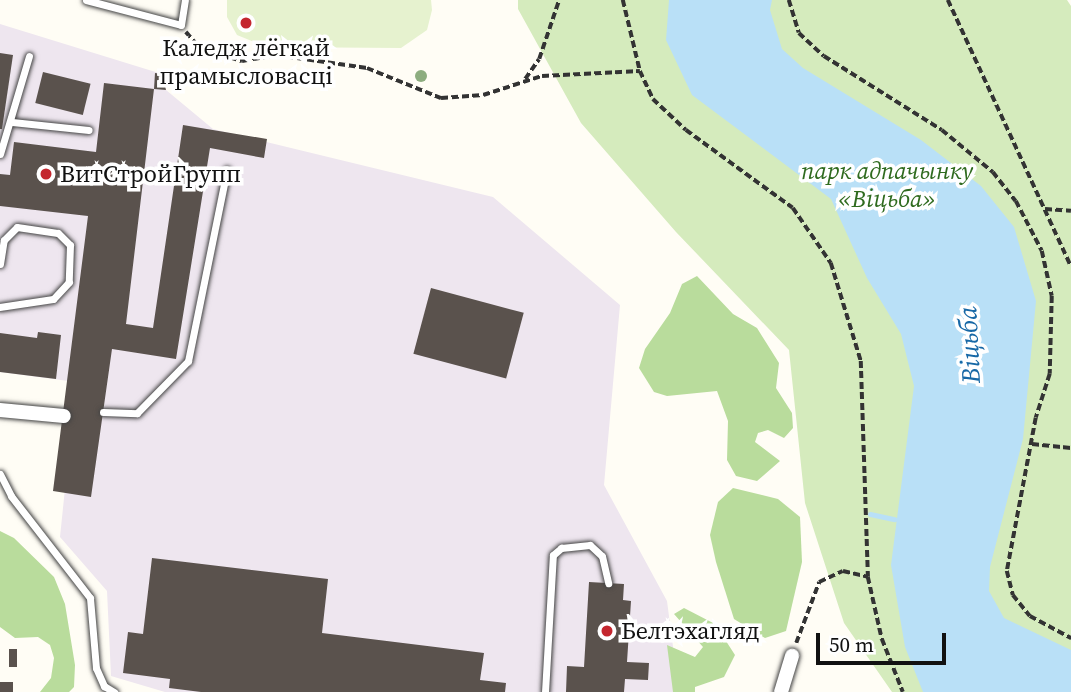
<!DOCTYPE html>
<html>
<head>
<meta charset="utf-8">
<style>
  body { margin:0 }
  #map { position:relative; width:1071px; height:692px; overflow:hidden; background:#fffdf5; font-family:"Source Serif 4",serif }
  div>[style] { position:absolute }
  .industrial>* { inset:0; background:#eee6ef }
  .green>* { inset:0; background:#d5ebbd }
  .forest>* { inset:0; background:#b9dc9c }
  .pitch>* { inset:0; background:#e6f2cf }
  .water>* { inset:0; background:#b9e0f7 }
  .stream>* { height:5px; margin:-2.5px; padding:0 2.5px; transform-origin:2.5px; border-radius:2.5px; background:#b9e0f7 }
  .building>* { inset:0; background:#5a524d; transform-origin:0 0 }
  .path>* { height:3.5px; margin-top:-1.75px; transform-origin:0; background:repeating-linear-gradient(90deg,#333 0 7px,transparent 0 10.5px) }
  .roads { filter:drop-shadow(0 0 2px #444) drop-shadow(0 0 2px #444) }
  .lane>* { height:7px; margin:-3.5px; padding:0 3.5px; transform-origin:3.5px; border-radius:3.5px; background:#fff }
  .street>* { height:14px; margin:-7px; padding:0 7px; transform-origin:7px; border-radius:7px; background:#fff }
  .trees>* { width:12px; height:12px; margin:-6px; border-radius:50%; background:#8dad7f }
  .dots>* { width:19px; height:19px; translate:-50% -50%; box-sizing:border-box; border:4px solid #fff; border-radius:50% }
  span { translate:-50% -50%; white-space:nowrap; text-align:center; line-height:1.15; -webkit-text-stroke:7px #fff; paint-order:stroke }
  .poi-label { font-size:24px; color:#111 }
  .left { translate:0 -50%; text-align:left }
  .park-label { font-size:24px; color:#2f6b1f; font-style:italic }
  .water-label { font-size:26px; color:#1768a6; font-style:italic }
  .scale { position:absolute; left:816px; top:633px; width:130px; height:32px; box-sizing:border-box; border:4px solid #111; border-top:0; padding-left:9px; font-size:21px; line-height:24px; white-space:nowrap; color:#111; -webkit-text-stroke:5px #fff; paint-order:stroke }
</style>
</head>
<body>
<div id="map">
  <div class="industrial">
    <div style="clip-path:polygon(0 24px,162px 74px,166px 90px,213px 129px,493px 197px,620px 305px,604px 485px,667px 601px,679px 692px,165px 692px,111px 676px,107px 591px,60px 537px,76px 382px,0 372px)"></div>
  </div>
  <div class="green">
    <div style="clip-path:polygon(518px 0,1067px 0,1071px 6px,1071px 692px,892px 692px,844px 623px,805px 503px,789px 350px,676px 232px,581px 123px,518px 9px)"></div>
  </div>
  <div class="forest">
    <div style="clip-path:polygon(697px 276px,733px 314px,757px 328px,779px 363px,776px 388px,792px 413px,793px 428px,784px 438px,768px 430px,758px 433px,755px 442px,780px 461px,757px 481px,736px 476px,727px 460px,728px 421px,717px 391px,667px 396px,654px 392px,639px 368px,645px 349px,670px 313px,682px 284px)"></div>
    <div style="clip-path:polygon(733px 488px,778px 499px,800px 517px,802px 562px,786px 631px,765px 638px,734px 619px,716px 562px,710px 535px,718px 502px)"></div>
    <div style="clip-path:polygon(0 531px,14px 538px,54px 577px,65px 604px,75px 665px,74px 687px,69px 692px,40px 692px,51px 678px,54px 658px,50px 645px,38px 637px,15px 638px,0 627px)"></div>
    <div style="clip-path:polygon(684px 608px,715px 624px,735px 655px,724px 677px,695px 687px,695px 692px,673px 692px,667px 645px,695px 657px,703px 647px,674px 614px)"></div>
  </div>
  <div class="pitch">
    <div style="clip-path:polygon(227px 0,431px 0,432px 10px,427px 30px,401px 48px,266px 47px,237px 35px,227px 17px)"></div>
  </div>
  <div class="water">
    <div style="clip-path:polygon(669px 0,772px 0,770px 10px,782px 49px,803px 68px,921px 140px,981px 186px,1014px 227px,1036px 301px,1023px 439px,990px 567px,989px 591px,1004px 618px,1071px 650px,1071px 692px,923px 692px,905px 647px,891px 565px,914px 386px,901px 334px,867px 278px,831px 199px,692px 95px,666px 40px)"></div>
  </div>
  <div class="stream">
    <div style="left:870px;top:514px;width:25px;rotate:12deg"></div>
  </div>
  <div class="building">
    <div style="clip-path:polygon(0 53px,13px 55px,2px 129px,0 129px)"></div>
    <div style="left:43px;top:72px;width:49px;height:32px;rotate:14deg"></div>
    <div style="clip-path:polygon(155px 73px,162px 74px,166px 90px,154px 89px)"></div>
    <div style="clip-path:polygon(104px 83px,154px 89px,126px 324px,153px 328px,183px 125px,267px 139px,264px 158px,210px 148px,176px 359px,112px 349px,91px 497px,53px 491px,88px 216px,0 206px,0 174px,10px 175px,14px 142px,96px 152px)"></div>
    <div style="left:431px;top:288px;width:96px;height:68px;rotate:15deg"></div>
    <div style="clip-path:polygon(38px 332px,61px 335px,56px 379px,0 372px,0 333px,37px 338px)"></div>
    <div style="clip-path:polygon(152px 558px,328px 579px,322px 633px,484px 653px,480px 680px,506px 683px,505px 692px,201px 692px,169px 688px,170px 679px,123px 673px,128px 632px,143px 634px)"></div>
    <div style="clip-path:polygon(589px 582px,624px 584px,623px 600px,631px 601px,627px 662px,649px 663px,648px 680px,625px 679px,624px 692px,566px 692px,567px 666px,584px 667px)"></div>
    <div style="left:9px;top:649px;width:8px;height:18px"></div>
    <div style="left:13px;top:682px;width:10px;height:13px;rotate:90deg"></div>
  </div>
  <div class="path">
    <div style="left:623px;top:0;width:73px;rotate:76.5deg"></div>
    <div style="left:640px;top:71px;width:31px;rotate:65deg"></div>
    <div style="left:653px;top:99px;width:45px;rotate:43.2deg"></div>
    <div style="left:686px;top:130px;width:132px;rotate:36.1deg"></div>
    <div style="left:793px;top:208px;width:67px;rotate:55.4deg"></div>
    <div style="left:831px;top:263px;width:102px;rotate:73deg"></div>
    <div style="left:861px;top:361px;width:216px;rotate:88.1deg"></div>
    <div style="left:868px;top:577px;width:64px;rotate:77.3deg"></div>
    <div style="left:882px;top:639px;width:57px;rotate:68.4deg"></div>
    <div style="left:789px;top:0;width:34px;rotate:73deg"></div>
    <div style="left:799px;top:33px;width:34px;rotate:43deg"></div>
    <div style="left:824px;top:56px;width:139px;rotate:32.1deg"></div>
    <div style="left:942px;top:130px;width:66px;rotate:39.5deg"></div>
    <div style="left:993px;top:172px;width:37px;rotate:52deg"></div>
    <div style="left:1016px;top:201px;width:56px;rotate:62.5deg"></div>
    <div style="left:1042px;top:251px;width:46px;rotate:77.5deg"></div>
    <div style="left:1052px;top:296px;width:78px;rotate:91.5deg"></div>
    <div style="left:1050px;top:374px;width:46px;rotate:107.7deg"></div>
    <div style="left:1036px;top:418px;width:156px;rotate:100.7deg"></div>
    <div style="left:1007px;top:571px;width:25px;rotate:76deg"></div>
    <div style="left:1013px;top:595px;width:27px;rotate:51deg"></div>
    <div style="left:1030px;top:616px;width:47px;rotate:28.2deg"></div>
    <div style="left:948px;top:0;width:293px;rotate:65.2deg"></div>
    <div style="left:186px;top:32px;width:21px;rotate:49deg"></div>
    <div style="left:200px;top:48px;width:44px;rotate:17.2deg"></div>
    <div style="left:242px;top:61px;width:35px;rotate:-10deg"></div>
    <div style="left:276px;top:55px;width:92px;rotate:8.1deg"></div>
    <div style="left:367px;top:68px;width:80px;rotate:22.1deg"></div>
    <div style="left:441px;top:98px;width:42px;rotate:-4.1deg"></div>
    <div style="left:483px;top:95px;width:62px;rotate:-17.9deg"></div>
    <div style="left:542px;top:76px;width:98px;rotate:-2.9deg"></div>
    <div style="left:525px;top:79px;width:24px;rotate:-55deg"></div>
    <div style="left:539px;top:59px;width:62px;rotate:-71.3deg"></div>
    <div style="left:1045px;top:209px;width:26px;rotate:4deg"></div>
    <div style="left:1032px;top:444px;width:39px;rotate:6deg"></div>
    <div style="left:796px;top:643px;width:65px;rotate:-69.3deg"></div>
    <div style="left:819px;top:582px;width:26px;rotate:-25deg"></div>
    <div style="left:843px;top:571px;width:26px;rotate:13deg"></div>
  </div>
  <div class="roads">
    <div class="lane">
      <div style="left:86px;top:0;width:98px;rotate:14.7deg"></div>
      <div style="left:181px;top:25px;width:25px;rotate:-81deg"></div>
      <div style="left:12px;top:122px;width:77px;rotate:5.9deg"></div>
      <div style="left:0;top:154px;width:102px;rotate:-73.5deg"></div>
      <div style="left:0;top:264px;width:24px;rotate:-81deg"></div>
      <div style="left:4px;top:240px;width:18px;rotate:-45deg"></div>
      <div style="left:17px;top:227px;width:41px;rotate:8.3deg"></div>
      <div style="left:58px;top:233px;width:17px;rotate:45deg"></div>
      <div style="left:70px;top:245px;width:37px;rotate:92deg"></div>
      <div style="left:69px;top:282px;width:23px;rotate:133deg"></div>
      <div style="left:53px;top:299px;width:54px;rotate:171.4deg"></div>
      <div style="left:103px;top:412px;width:34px;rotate:2deg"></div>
      <div style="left:137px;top:413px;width:73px;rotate:-45.6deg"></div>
      <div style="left:188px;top:361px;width:195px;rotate:-78.5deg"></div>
      <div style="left:0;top:474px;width:25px;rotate:63deg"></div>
      <div style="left:11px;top:496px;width:129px;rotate:52.2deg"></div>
      <div style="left:90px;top:598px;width:70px;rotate:85.1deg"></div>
      <div style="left:96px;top:668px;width:20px;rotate:66deg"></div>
      <div style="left:104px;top:686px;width:12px;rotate:31deg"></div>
      <div style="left:545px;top:692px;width:137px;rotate:-86.7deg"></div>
      <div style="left:553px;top:555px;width:11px;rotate:-41deg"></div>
      <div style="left:561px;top:548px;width:29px;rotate:-6deg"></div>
      <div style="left:590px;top:545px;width:16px;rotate:43deg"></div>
      <div style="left:602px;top:556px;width:28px;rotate:77deg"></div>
    </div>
    <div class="street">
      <div style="left:0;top:410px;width:64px;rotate:5.4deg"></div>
      <div style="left:781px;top:692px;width:38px;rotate:-73deg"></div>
    </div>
  </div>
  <div class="trees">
    <div style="left:274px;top:75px"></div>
    <div style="left:421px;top:76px"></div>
    <div style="left:316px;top:78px"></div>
  </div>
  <div class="dots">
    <div style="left:246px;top:23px;background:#c4262e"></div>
    <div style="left:46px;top:174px;background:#c4262e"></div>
    <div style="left:607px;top:631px;background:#c4262e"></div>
  </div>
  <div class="poi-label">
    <span style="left:246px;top:62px">Каледж лёгкай<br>прамысловасці</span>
    <span class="left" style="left:60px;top:174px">ВитСтройГрупп</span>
    <span class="left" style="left:621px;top:631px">Белтэхагляд</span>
  </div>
  <div class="park-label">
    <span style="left:887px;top:185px">парк адпачынку<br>«Віцьба»</span>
  </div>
  <div class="water-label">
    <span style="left:970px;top:345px;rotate:-93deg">Віцьба</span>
  </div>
  <div class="scale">50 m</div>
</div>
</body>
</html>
